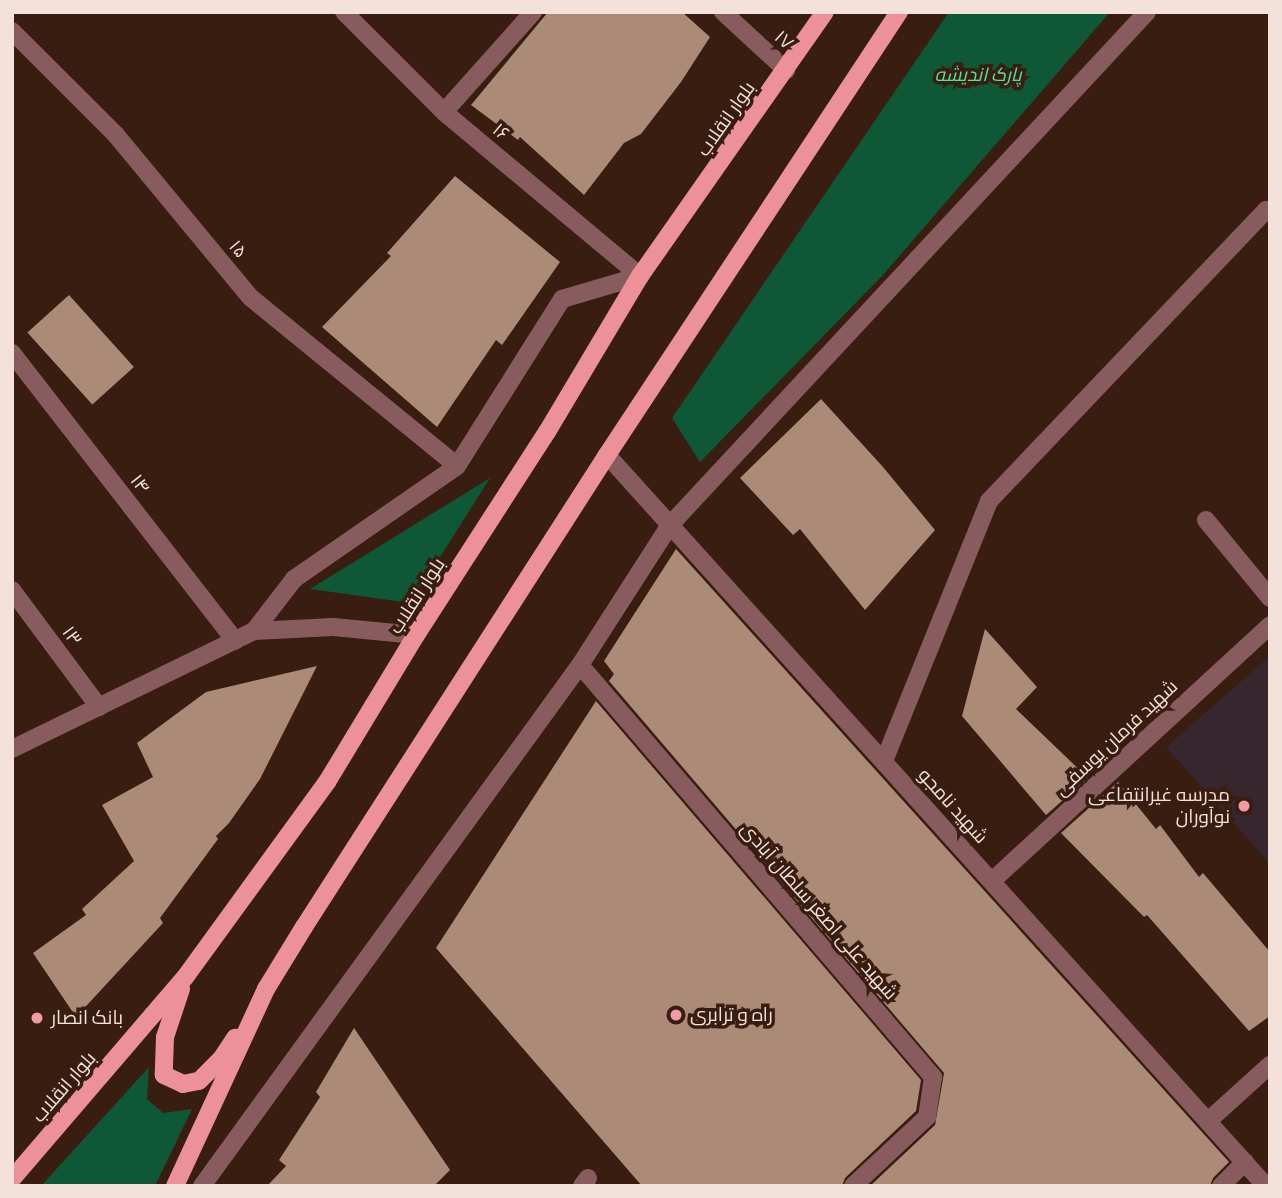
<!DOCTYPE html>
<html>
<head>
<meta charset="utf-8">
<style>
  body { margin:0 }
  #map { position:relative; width:1282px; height:1198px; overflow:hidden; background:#381d10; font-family:Bitter,Cairo,serif }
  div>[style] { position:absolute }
  .education>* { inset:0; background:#38262e }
  .green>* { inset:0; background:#0e5838 }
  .building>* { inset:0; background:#ab8a77; transform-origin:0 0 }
  .minor>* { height:18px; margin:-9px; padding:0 9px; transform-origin:9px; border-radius:9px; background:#885c5f }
  .tertiary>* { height:18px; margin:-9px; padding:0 9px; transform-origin:9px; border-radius:9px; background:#885c5f }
  .primary>* { height:18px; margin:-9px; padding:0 9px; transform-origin:9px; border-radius:9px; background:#ec9198 }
  .dots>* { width:19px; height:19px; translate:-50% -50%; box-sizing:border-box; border:4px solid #381d10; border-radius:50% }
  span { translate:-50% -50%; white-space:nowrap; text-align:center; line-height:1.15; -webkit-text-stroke:7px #381d10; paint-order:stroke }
  .street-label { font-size:19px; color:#f4e1d9 }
  .park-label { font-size:19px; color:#51e49f; font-style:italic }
  .poi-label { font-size:19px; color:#f4e1d9 }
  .right { translate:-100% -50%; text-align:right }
  .left { translate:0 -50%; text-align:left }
  .frame { position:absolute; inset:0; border:14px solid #f4e1d9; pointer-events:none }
</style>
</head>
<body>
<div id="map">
  <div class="education">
    <div style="clip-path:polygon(1270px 656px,1270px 864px,1166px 747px)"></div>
  </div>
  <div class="green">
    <div style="clip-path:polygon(949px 12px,1110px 12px,883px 275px,700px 462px,672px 418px)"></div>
    <div style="clip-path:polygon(490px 478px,411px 603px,310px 589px)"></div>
    <div style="clip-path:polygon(149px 1067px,147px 1099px,163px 1113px,192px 1109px,155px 1186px,41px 1186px)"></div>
  </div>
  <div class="building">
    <div style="clip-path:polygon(548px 12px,682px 12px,710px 37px,681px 82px,641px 134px,624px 143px,584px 195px,520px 137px,518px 140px,471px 105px)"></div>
    <div style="clip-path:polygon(455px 176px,560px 262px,502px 345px,496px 340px,437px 427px,322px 327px,391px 256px,387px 253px)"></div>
    <div style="left:69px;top:295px;width:97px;height:56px;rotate:48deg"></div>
    <div style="clip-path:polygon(821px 399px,883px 467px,935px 530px,865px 610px,800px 529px,793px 535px,740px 478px)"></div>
    <div style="clip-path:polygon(676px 549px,1229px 1162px,1213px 1178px,1210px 1186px,870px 1186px,935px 1125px,944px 1073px,609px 681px,614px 674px,604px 661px)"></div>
    <div style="clip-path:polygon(985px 629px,1037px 687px,1016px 709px,1088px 778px,1046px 815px,962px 716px)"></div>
    <div style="clip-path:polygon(317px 666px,260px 779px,229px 823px,216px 836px,218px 839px,160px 918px,163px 923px,76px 1017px,33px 953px,86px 915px,82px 909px,134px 861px,102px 805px,153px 777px,137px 743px,206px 692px)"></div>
    <div style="clip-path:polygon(596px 701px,921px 1080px,916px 1111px,845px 1178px,842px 1186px,642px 1186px,436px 948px)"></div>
    <div style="clip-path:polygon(1118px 782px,1156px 829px,1160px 825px,1199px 877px,1203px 873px,1270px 952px,1270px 1016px,1249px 1031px,1147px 915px,1144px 917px,1061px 833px)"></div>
    <div style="clip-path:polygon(354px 1028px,450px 1170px,434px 1186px,267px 1186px,286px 1166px,279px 1160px,320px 1097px,316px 1092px)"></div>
  </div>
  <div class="minor">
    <div style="left:344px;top:12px;width:141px;rotate:45deg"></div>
    <div style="left:444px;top:112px;width:256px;rotate:39.9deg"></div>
    <div style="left:723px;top:12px;width:86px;rotate:42.6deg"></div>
    <div style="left:12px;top:31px;width:147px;rotate:45deg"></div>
    <div style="left:116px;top:135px;width:210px;rotate:50.4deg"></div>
    <div style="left:250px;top:297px;width:267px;rotate:39.2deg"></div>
    <div style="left:444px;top:112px;width:134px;rotate:-48.3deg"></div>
    <div style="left:12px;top:353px;width:364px;rotate:52.2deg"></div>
    <div style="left:607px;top:455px;width:984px;rotate:47.97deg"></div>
    <div style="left:1206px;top:520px;width:101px;rotate:50.6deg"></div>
    <div style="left:12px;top:590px;width:146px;rotate:53.4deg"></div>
    <div style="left:580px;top:665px;width:543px;rotate:49.41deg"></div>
    <div style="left:933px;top:1077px;width:40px;rotate:98.5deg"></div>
    <div style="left:927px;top:1117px;width:101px;rotate:137deg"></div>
    <div style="left:884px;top:761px;width:280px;rotate:-68deg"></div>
    <div style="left:989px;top:501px;width:402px;rotate:-46.4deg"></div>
    <div style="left:1266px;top:210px;width:5px;rotate:37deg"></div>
    <div style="left:992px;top:881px;width:378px;rotate:-42.6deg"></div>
    <div style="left:1208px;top:1121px;width:84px;rotate:-42.1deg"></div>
    <div style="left:202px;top:1186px;width:644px;rotate:-54.04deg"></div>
    <div style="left:580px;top:665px;width:166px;rotate:-57.3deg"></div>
    <div style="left:670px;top:525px;width:700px;rotate:-47.08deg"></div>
    <div style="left:582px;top:1186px;width:10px;rotate:-53deg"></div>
    <div style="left:1221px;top:1186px;width:34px;rotate:-45deg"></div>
  </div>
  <div class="tertiary">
    <div style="left:416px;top:635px;width:83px;rotate:-174.5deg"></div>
    <div style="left:333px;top:627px;width:79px;rotate:177.1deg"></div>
    <div style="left:254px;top:631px;width:66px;rotate:-52.4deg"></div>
    <div style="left:294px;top:579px;width:198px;rotate:-34.7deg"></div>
    <div style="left:457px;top:466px;width:197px;rotate:-57.8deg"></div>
    <div style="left:562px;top:299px;width:81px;rotate:-16.4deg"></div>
    <div style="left:12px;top:749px;width:269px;rotate:-26deg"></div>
  </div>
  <div class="primary">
    <div style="left:181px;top:989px;width:51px;rotate:108.4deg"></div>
    <div style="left:165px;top:1037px;width:38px;rotate:92deg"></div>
    <div style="left:164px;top:1075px;width:21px;rotate:25deg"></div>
    <div style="left:183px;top:1084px;width:16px;rotate:-11deg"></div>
    <div style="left:199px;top:1081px;width:33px;rotate:-45deg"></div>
    <div style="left:222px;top:1058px;width:24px;rotate:-57deg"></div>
    <div style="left:12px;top:1179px;width:267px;rotate:-49.4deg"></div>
    <div style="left:186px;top:976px;width:240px;rotate:-54deg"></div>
    <div style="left:327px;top:782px;width:172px;rotate:-58.8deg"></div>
    <div style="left:416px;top:635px;width:242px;rotate:-57.2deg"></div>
    <div style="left:547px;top:432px;width:182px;rotate:-59.2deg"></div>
    <div style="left:640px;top:276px;width:322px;rotate:-55deg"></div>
    <div style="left:175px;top:1186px;width:217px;rotate:-65.2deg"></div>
    <div style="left:266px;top:989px;width:73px;rotate:-58.5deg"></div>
    <div style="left:304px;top:927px;width:561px;rotate:-57.3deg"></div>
    <div style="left:607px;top:455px;width:531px;rotate:-56.61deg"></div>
  </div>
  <div class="dots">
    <div style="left:1244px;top:806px;background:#f39aa7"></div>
    <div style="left:676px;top:1015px;background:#f39aa7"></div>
    <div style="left:37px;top:1018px;background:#f39aa7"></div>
  </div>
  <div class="street-label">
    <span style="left:784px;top:40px;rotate:42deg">۱۷</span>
    <span style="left:726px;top:119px;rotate:-55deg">بلوار انقلاب</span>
    <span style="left:501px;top:132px;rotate:40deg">۱۶</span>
    <span style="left:238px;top:249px;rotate:50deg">۱۵</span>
    <span style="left:140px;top:484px;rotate:52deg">۱۴</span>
    <span style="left:417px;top:596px;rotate:-57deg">بلوار انقلاب</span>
    <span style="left:72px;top:636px;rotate:54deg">۱۳</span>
    <span style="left:1116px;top:738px;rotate:-43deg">شهید فرمان یوسفی</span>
    <span style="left:953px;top:806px;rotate:48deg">شهید نامجو</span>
    <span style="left:819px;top:911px;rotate:49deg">شهید علی اصغر سلطان آبادی</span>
    <span style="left:64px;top:1087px;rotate:-49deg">بلوار انقلاب</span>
  </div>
  <div class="park-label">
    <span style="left:978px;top:75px">پارک اندیشه</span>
  </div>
  <div class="poi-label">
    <span class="right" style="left:1230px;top:806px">مدرسه غیرانتفاعی<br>نوآوران</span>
    <span class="left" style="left:690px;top:1015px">راه و ترابری</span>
    <span class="left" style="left:51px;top:1018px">بانک انصار</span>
  </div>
  <div class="frame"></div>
</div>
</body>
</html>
